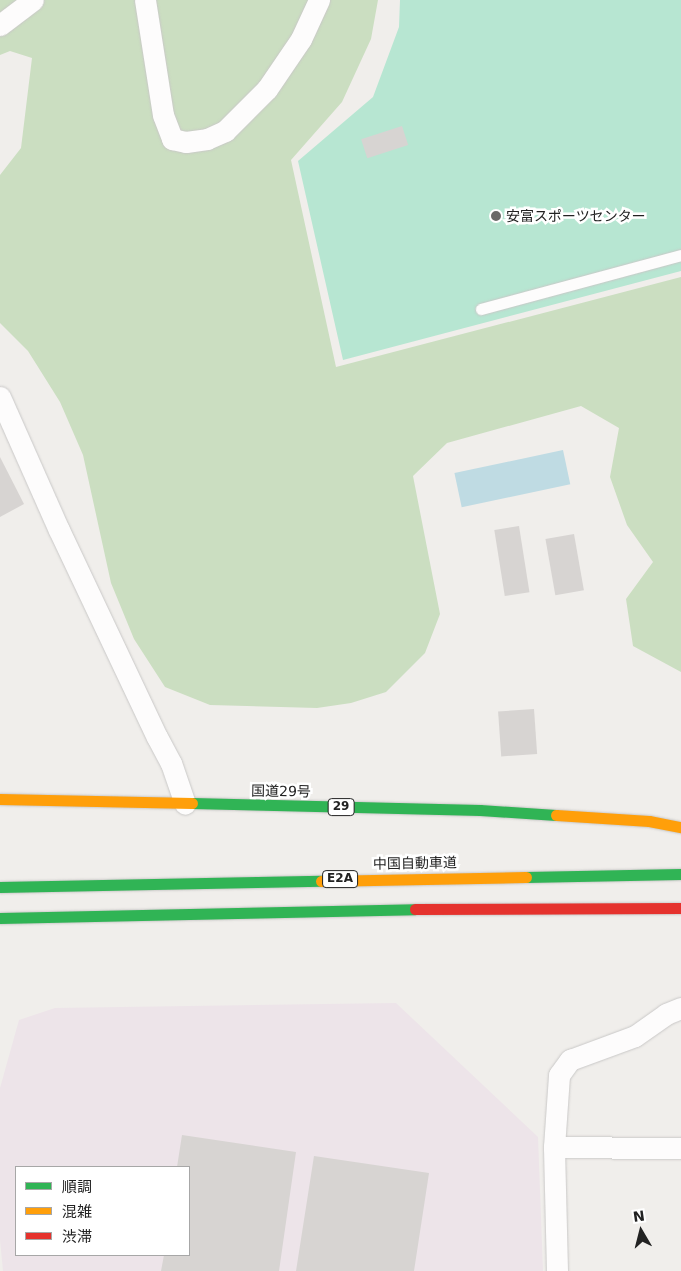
<!DOCTYPE html>
<html>
<head>
<meta charset="utf-8">
<style>
  body { margin:0 }
  #map { position:relative; width:681px; height:1271px; overflow:hidden; background:#f0eeeb; font-family:"DejaVu Sans","Noto Sans JP",sans-serif }
  div>[style] { position:absolute }
  .industrial>* { inset:0; background:#ede4e9 }
  .forest>* { inset:0; background:#cbdec1 }
  .pitch>* { inset:0; background:#b7e6d2 }
  .water>* { inset:0; background:#bfdbe3; transform-origin:0 0 }
  .building>* { inset:0; background:#d7d4d2; transform-origin:0 0 }
  .roads { filter:drop-shadow(0 0 1px #c9c8c7) drop-shadow(0 0 1px #c9c8c7) }
  .lane>* { height:11px; margin:-5.5px; padding:0 5.5px; transform-origin:5.5px; border-radius:5.5px; background:#fdfcfc }
  .street>* { height:21px; margin:-10.5px; padding:0 10.5px; transform-origin:10.5px; border-radius:10.5px; background:#fdfcfc }
  .fast>* { height:11px; margin:-5.5px; padding:0 5.5px; transform-origin:5.5px; border-radius:5.5px; background:#30b455 }
  .slow>* { height:11px; margin:-5.5px; padding:0 5.5px; transform-origin:5.5px; border-radius:5.5px; background:#ff9f0a }
  .jam>* { height:11px; margin:-5.5px; padding:0 5.5px; transform-origin:5.5px; border-radius:5.5px; background:#e5322d }
  .dots>* { width:14px; height:14px; translate:-50% -50%; box-sizing:border-box; border:2px solid #fff; border-radius:50% }
  span { translate:-50% -50%; white-space:nowrap; text-align:center; line-height:1.15; -webkit-text-stroke:5px #fff; paint-order:stroke }
  .shield-label span { padding:1px 4px; background:#fff; border:1px solid; border-radius:4px; -webkit-text-stroke-width:0 }
  .shield-label { font-size:12px; color:#222; font-weight:700 }
  .poi-label { font-size:14px; color:#222 }
  .left { translate:0 -50%; text-align:left }
  .street-label { font-size:14px; color:#222 }
  .legend { position:absolute; left:15px; top:1166px; width:175px; height:90px; box-sizing:border-box; background:#fff; border:1px solid #a7a7a7; margin:0; padding:6px 9px; list-style:none; font-size:15px; color:#222 }
  .legend li { display:flex; align-items:center; gap:10px; height:25px }
  .legend b { width:25px; border:1px solid #a7a7a7 }
  .north { position:absolute; left:616px; top:1206px; width:50px; height:50px; -webkit-text-stroke:4px #fff; paint-order:stroke; rotate:352deg; font-size:14px; font-weight:700; line-height:20px; text-align:center; color:#222 }
  .north::after { content:''; display:block; margin:auto; width:18px; height:22px; background:#222; clip-path:polygon(50% 0,100% 100%,50% 72%,0 100%) }
</style>
</head>
<body>
<div id="map">
  <div class="industrial">
    <div style="clip-path:polygon(evenodd,396px 1003px,538px 1137px,543px 1271px,3px 1271px,0 1240px,0 1088px,19px 1020px,55px 1008px,396px 1003px,16px 1167px,189px 1167px,189px 1255px,16px 1255px,16px 1167px)"></div>
  </div>
  <div class="forest">
    <div style="clip-path:polygon(0 0,378px 0,371px 39px,342px 102px,291px 160px,336px 367px,681px 277px,681px 672px,633px 646px,626px 599px,653px 562px,627px 525px,610px 477px,619px 428px,581px 406px,447px 443px,413px 476px,440px 614px,425px 653px,386px 692px,351px 703px,317px 708px,210px 705px,165px 687px,134px 639px,111px 583px,83px 455px,60px 402px,28px 351px,0 323px,0 175px,21px 148px,32px 58px,10px 51px,0 55px)"></div>
  </div>
  <div class="pitch">
    <div style="clip-path:polygon(400px 0,681px 0,681px 271px,343px 360px,298px 161px,373px 97px,399px 27px)"></div>
  </div>
  <div class="water">
    <div style="left:563px;top:450px;width:35px;height:111px;rotate:78deg"></div>
  </div>
  <div class="building">
    <div style="left:402px;top:126px;width:20px;height:43px;rotate:72deg"></div>
    <div style="clip-path:polygon(0 457px,24px 504px,0 517px)"></div>
    <div style="left:519px;top:526px;width:67px;height:25px;rotate:81deg"></div>
    <div style="left:574px;top:534px;width:57px;height:29px;rotate:80deg"></div>
    <div style="left:534px;top:709px;width:45px;height:36px;rotate:86deg"></div>
    <div style="clip-path:polygon(182px 1135px,296px 1152px,279px 1271px,161px 1271px,164px 1255px,189px 1255px,189px 1167px,177px 1167px)"></div>
    <div style="clip-path:polygon(314px 1156px,429px 1173px,414px 1271px,296px 1271px)"></div>
  </div>
  <div class="roads">
    <div class="lane">
      <div style="left:481px;top:309px;width:207px;rotate:-15.1deg"></div>
    </div>
    <div class="street">
      <div style="left:145px;top:0;width:116px;rotate:81.1deg"></div>
      <div style="left:163px;top:115px;width:26px;rotate:69deg"></div>
      <div style="left:172px;top:139px;width:14px;rotate:12deg"></div>
      <div style="left:186px;top:142px;width:21px;rotate:-8deg"></div>
      <div style="left:207px;top:139px;width:20px;rotate:-24deg"></div>
      <div style="left:225px;top:131px;width:59px;rotate:-45deg"></div>
      <div style="left:267px;top:89px;width:60px;rotate:-55.8deg"></div>
      <div style="left:301px;top:39px;width:43px;rotate:-65.2deg"></div>
      <div style="left:0;top:25px;width:41px;rotate:-37.1deg"></div>
      <div style="left:0;top:397px;width:145px;rotate:66.1deg"></div>
      <div style="left:59px;top:530px;width:229px;rotate:64.7deg"></div>
      <div style="left:157px;top:737px;width:30px;rotate:62deg"></div>
      <div style="left:171px;top:763px;width:43px;rotate:71.1deg"></div>
      <div style="left:554px;top:1147px;width:127px;rotate:0.5deg"></div>
      <div style="left:557px;top:1271px;width:124px;rotate:-91.4deg"></div>
      <div style="left:554px;top:1147px;width:72px;rotate:-86deg"></div>
      <div style="left:559px;top:1075px;width:19px;rotate:-54deg"></div>
      <div style="left:570px;top:1060px;width:69px;rotate:-20.3deg"></div>
      <div style="left:635px;top:1036px;width:38px;rotate:-35deg"></div>
      <div style="left:666px;top:1014px;width:16px;rotate:-22deg"></div>
    </div>
    <div class="fast">
      <div style="left:192px;top:803px;width:288px;rotate:1.4deg"></div>
      <div style="left:480px;top:810px;width:76px;rotate:3.8deg"></div>
      <div style="left:526px;top:877px;width:155px;rotate:-1.1deg"></div>
      <div style="left:0;top:887px;width:321px;rotate:-1.1deg"></div>
      <div style="left:0;top:918px;width:415px;rotate:-1.2deg"></div>
    </div>
    <div class="slow">
      <div style="left:0;top:799px;width:192px;rotate:1.2deg"></div>
      <div style="left:556px;top:815px;width:93px;rotate:3.7deg"></div>
      <div style="left:649px;top:821px;width:33px;rotate:11deg"></div>
      <div style="left:321px;top:881px;width:205px;rotate:-1.1deg"></div>
    </div>
    <div class="jam">
      <div style="left:415px;top:909px;width:266px;rotate:-0.2deg"></div>
    </div>
  </div>
  <div class="dots">
    <div style="left:496px;top:216px;background:#6a6968"></div>
  </div>
  <div class="shield-label">
    <span style="left:341px;top:807px">29</span>
    <span style="left:340px;top:879px">E2A</span>
  </div>
  <div class="poi-label">
    <span class="left" style="left:506px;top:216px">安富スポーツセンター</span>
  </div>
  <div class="street-label">
    <span style="left:281px;top:791px;rotate:1deg">国道29号</span>
    <span style="left:415px;top:863px;rotate:-1deg">中国自動車道</span>
  </div>
  <ul class="legend">
  <li><b style="height:6px;background:#30b455"></b>順調</li>
  <li><b style="height:6px;background:#ff9f0a"></b>混雑</li>
  <li><b style="height:6px;background:#e5322d"></b>渋滞</li>
  </ul>
  <div class="north">N</div>
</div>
</body>
</html>
